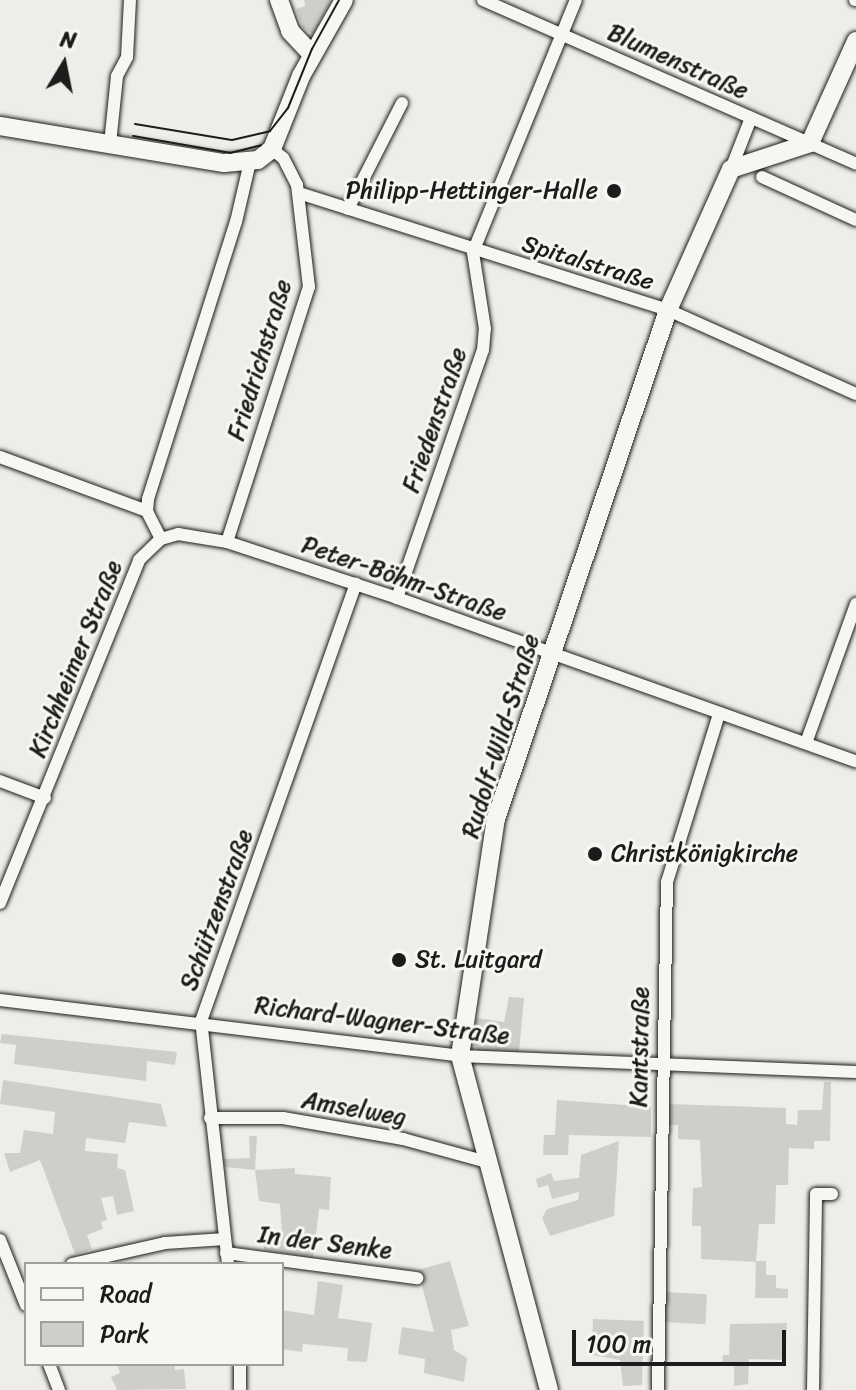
<!DOCTYPE html>
<html>
<head>
<meta charset="utf-8">
<style>
  body { margin:0 }
  #map { position:relative; width:856px; height:1390px; overflow:hidden; background:#edede9; font-family:Sriracha,sans-serif }
  div>[style] { position:absolute }
  .green>* { inset:0; background:#cececb; transform-origin:0 0 }
  .roads { filter:drop-shadow(0 0 2px #1c1c1c) drop-shadow(0 0 2px #1c1c1c) }
  .street>* { height:12px; margin:-6px; padding:0 6px; transform-origin:6px; border-radius:6px; background:#f6f6f2 }
  .secondary>* { height:18px; margin:-9px; padding:0 9px; transform-origin:9px; border-radius:9px; background:#f6f6f2 }
  .tram>* { height:2px; margin:-1px; padding:0 1px; transform-origin:1px; border-radius:1px; background:#1c1c1c }
  .dots>* { width:22px; height:22px; translate:-50% -50%; box-sizing:border-box; border:4px solid #f6f6f2; border-radius:50% }
  span { translate:-50% -50%; white-space:nowrap; text-align:center; line-height:1.15; -webkit-text-stroke:6px #f6f6f2; paint-order:stroke }
  .street-label { font-size:24px; color:#1c1c1c }
  .poi-label { font-size:24px; color:#1c1c1c }
  .right { translate:-100% -50%; text-align:right }
  .left { translate:0 -50%; text-align:left }
  .legend { position:absolute; left:24px; top:1262px; width:260px; height:104px; box-sizing:border-box; background:#f6f6f2; border:2px solid #9f9f9c; margin:0; padding:10px 14px; list-style:none; font-size:24px; color:#1c1c1c }
  .legend li { display:flex; align-items:center; gap:16px; height:40px }
  .legend b { width:40px; border:2px solid #9f9f9c }
  .north { position:absolute; left:24px; top:24px; width:80px; height:80px; -webkit-text-stroke:6px #f6f6f2; paint-order:stroke; rotate:10deg; font-size:22px; font-weight:700; line-height:32px; text-align:center; color:#1c1c1c }
  .north::after { content:''; display:block; margin:auto; width:28px; height:36px; background:#1c1c1c; clip-path:polygon(50% 0,100% 100%,50% 72%,0 100%) }
  .scale { position:absolute; left:572px; top:1330px; width:214px; height:36px; box-sizing:border-box; border:4px solid #1c1c1c; border-top:0; padding-left:10px; font-size:24px; line-height:28px; white-space:nowrap; color:#1c1c1c; -webkit-text-stroke:6px #f6f6f2; paint-order:stroke }
</style>
</head>
<body>
<div id="map">
  <div class="green">
    <div style="clip-path:polygon(304px 0,331px 0,313px 34px,303px 28px,296px 9px,305px 6px)"></div>
    <div style="clip-path:polygon(509px 997px,524px 998px,519px 1052px,478px 1051px,472px 1042px,477px 1018px,504px 1022px)"></div>
    <div style="clip-path:polygon(2px 1034px,177px 1052px,175px 1065px,147px 1061px,146px 1081px,14px 1064px,16px 1045px,0 1043px)"></div>
    <div style="clip-path:polygon(3px 1080px,161px 1104px,167px 1127px,129px 1122px,125px 1143px,86px 1138px,85px 1151px,118px 1154px,117px 1168px,125px 1170px,134px 1211px,117px 1215px,113px 1196px,101px 1198px,107px 1220px,101px 1222px,103px 1229px,87px 1235px,92px 1249px,75px 1254px,40px 1160px,10px 1172px,4px 1153px,20px 1153px,24px 1130px,53px 1134px,55px 1112px,0 1104px)"></div>
    <div style="clip-path:polygon(824px 1082px,831px 1082px,830px 1141px,814px 1141px,814px 1149px,789px 1148px,788px 1185px,776px 1185px,775px 1224px,759px 1224px,756px 1261px,766px 1261px,766px 1275px,776px 1275px,776px 1288px,788px 1289px,788px 1298px,755px 1298px,756px 1262px,701px 1259px,701px 1226px,692px 1226px,692px 1219px,693px 1188px,702px 1187px,700px 1140px,678px 1139px,678px 1125px,669px 1125px,669px 1104px,786px 1108px,786px 1124px,797px 1125px,798px 1110px,822px 1110px)"></div>
    <div style="clip-path:polygon(557px 1100px,651px 1107px,651px 1137px,569px 1135px,568px 1155px,543px 1155px,544px 1135px,555px 1135px)"></div>
    <div style="clip-path:polygon(249px 1136px,257px 1136px,255px 1170px,295px 1168px,295px 1174px,331px 1177px,329px 1210px,319px 1209px,313px 1258px,264px 1250px,264px 1236px,282px 1234px,280px 1204px,259px 1201px,255px 1170px,225px 1167px,223px 1159px,250px 1158px)"></div>
    <div style="clip-path:polygon(619px 1141px,614px 1216px,550px 1236px,542px 1218px,547px 1209px,578px 1200px,579px 1192px,552px 1199px,548px 1185px,538px 1188px,536px 1179px,551px 1173px,554px 1181px,579px 1178px,581px 1155px)"></div>
    <div style="clip-path:polygon(450px 1261px,469px 1326px,451px 1330px,454px 1350px,467px 1358px,464px 1382px,424px 1373px,425px 1359px,398px 1354px,402px 1327px,434px 1332px,418px 1270px)"></div>
    <div style="clip-path:polygon(318px 1281px,343px 1285px,338px 1318px,372px 1323px,367px 1362px,347px 1361px,348px 1348px,303px 1344px,302px 1352px,282px 1349px,282px 1310px,314px 1315px)"></div>
    <div style="left:664px;top:1292px;width:43px;height:30px;rotate:3deg"></div>
    <div style="clip-path:polygon(593px 1319px,644px 1321px,642px 1385px,623px 1386px,620px 1360px,592px 1355px)"></div>
    <div style="clip-path:polygon(787px 1323px,785px 1360px,749px 1359px,748px 1384px,734px 1386px,734px 1365px,722px 1365px,723px 1355px,729px 1355px,730px 1324px)"></div>
    <div style="clip-path:polygon(117px 1364px,175px 1364px,175px 1370px,184px 1369px,186px 1389px,117px 1390px,111px 1377px,120px 1373px)"></div>
  </div>
  <div class="roads">
    <div class="street">
      <div style="left:483px;top:0;width:407px;rotate:23.7deg"></div>
      <div style="left:855px;top:0;width:1px"></div>
      <div style="left:110px;top:144px;width:68px;rotate:-84.1deg"></div>
      <div style="left:117px;top:76px;width:21px;rotate:-62deg"></div>
      <div style="left:127px;top:57px;width:57px;rotate:-87deg"></div>
      <div style="left:731px;top:169px;width:55px;rotate:-68.6deg"></div>
      <div style="left:762px;top:177px;width:103px;rotate:24.6deg"></div>
      <div style="left:299px;top:193px;width:387px;rotate:17.6deg"></div>
      <div style="left:668px;top:310px;width:206px;rotate:24.1deg"></div>
      <div style="left:348px;top:209px;width:119px;rotate:-63deg"></div>
      <div style="left:473px;top:252px;width:272px;rotate:-67.8deg"></div>
      <div style="left:0;top:457px;width:157px;rotate:20.2deg"></div>
      <div style="left:161px;top:539px;width:31px;rotate:-117deg"></div>
      <div style="left:147px;top:511px;width:12px;rotate:-85deg"></div>
      <div style="left:148px;top:499px;width:291px;rotate:-72.4deg"></div>
      <div style="left:236px;top:222px;width:62px;rotate:-76.9deg"></div>
      <div style="left:227px;top:542px;width:268px;rotate:-72.2deg"></div>
      <div style="left:309px;top:287px;width:103px;rotate:-96.7deg"></div>
      <div style="left:297px;top:185px;width:30px;rotate:-117deg"></div>
      <div style="left:283px;top:158px;width:14px;rotate:-141deg"></div>
      <div style="left:397px;top:598px;width:262px;rotate:-70.9deg"></div>
      <div style="left:483px;top:350px;width:21px;rotate:-85deg"></div>
      <div style="left:485px;top:329px;width:78px;rotate:-98.9deg"></div>
      <div style="left:806px;top:743px;width:148px;rotate:-70.2deg"></div>
      <div style="left:0;top:781px;width:48px;rotate:20.7deg"></div>
      <div style="left:0;top:903px;width:370px;rotate:-67.9deg"></div>
      <div style="left:139px;top:560px;width:30px;rotate:-44deg"></div>
      <div style="left:161px;top:539px;width:18px;rotate:-16deg"></div>
      <div style="left:178px;top:534px;width:50px;rotate:9.3deg"></div>
      <div style="left:227px;top:542px;width:179px;rotate:18.2deg"></div>
      <div style="left:397px;top:598px;width:487px;rotate:19.6deg"></div>
      <div style="left:0;top:1000px;width:463px;rotate:6.9deg"></div>
      <div style="left:460px;top:1056px;width:396px;rotate:2.3deg"></div>
      <div style="left:210px;top:1118px;width:73px"></div>
      <div style="left:283px;top:1118px;width:122px;rotate:9.9deg"></div>
      <div style="left:403px;top:1139px;width:87px;rotate:15.3deg"></div>
      <div style="left:0;top:1240px;width:70px;rotate:68.2deg"></div>
      <div style="left:226px;top:1253px;width:193px;rotate:7.5deg"></div>
      <div style="left:72px;top:1264px;width:95px;rotate:-12.7deg"></div>
      <div style="left:165px;top:1243px;width:60px;rotate:-3.8deg"></div>
      <div style="left:228px;top:1264px;width:244px;rotate:-96.3deg"></div>
      <div style="left:201px;top:1021px;width:464px;rotate:-70.5deg"></div>
      <div style="left:49px;top:1364px;width:28px;rotate:69deg"></div>
      <div style="left:240px;top:1364px;width:26px;rotate:90deg"></div>
      <div style="left:658px;top:1390px;width:508px;rotate:-88.99deg"></div>
      <div style="left:667px;top:882px;width:176px;rotate:-72.8deg"></div>
      <div style="left:813px;top:1390px;width:196px;rotate:-89.1deg"></div>
      <div style="left:816px;top:1194px;width:16px"></div>
    </div>
    <div class="secondary">
      <div style="left:279px;top:0;width:33px;rotate:70deg"></div>
      <div style="left:290px;top:31px;width:33px;rotate:47deg"></div>
      <div style="left:0;top:126px;width:227px;rotate:9.4deg"></div>
      <div style="left:224px;top:163px;width:34px;rotate:-5deg"></div>
      <div style="left:258px;top:160px;width:18px;rotate:-38deg"></div>
      <div style="left:272px;top:149px;width:79px;rotate:-68.3deg"></div>
      <div style="left:301px;top:76px;width:87px;rotate:-60.5deg"></div>
      <div style="left:549px;top:1390px;width:346px;rotate:-104.9deg"></div>
      <div style="left:460px;top:1056px;width:240px;rotate:-81.4deg"></div>
      <div style="left:496px;top:819px;width:537px;rotate:-71.33deg"></div>
      <div style="left:668px;top:310px;width:154px;rotate:-65.9deg"></div>
      <div style="left:731px;top:169px;width:83px;rotate:-18.2deg"></div>
      <div style="left:810px;top:143px;width:112px;rotate:-65.7deg"></div>
    </div>
  </div>
  <div class="tram">
    <div style="left:135px;top:124px;width:98px;rotate:9.4deg"></div>
    <div style="left:232px;top:140px;width:39px;rotate:-13deg"></div>
    <div style="left:270px;top:131px;width:29px;rotate:-52deg"></div>
    <div style="left:288px;top:108px;width:64px;rotate:-67.9deg"></div>
    <div style="left:312px;top:49px;width:56px;rotate:-61.1deg"></div>
    <div style="left:133px;top:136px;width:98px;rotate:9.9deg"></div>
    <div style="left:230px;top:153px;width:32px;rotate:-14deg"></div>
  </div>
  <div class="dots">
    <div style="left:614px;top:191px;background:#1c1c1c"></div>
    <div style="left:595px;top:854px;background:#1c1c1c"></div>
    <div style="left:399px;top:960px;background:#1c1c1c"></div>
  </div>
  <div class="street-label">
    <span style="left:678px;top:62px;rotate:24deg">Blumenstraße</span>
    <span style="left:588px;top:263px;rotate:17deg">Spitalstraße</span>
    <span style="left:260px;top:360px;rotate:-73deg">Friedrichstraße</span>
    <span style="left:435px;top:420px;rotate:-71deg">Friedenstraße</span>
    <span style="left:404px;top:579px;rotate:19deg">Peter-Böhm-Straße</span>
    <span style="left:76px;top:659px;rotate:-68deg">Kirchheimer Straße</span>
    <span style="left:501px;top:736px;rotate:-73deg">Rudolf-Wild-Straße</span>
    <span style="left:217px;top:910px;rotate:-70deg">Schützenstraße</span>
    <span style="left:382px;top:1021px;rotate:7deg">Richard-Wagner-Straße</span>
    <span style="left:640px;top:1047px;rotate:-89deg">Kantstraße</span>
    <span style="left:354px;top:1109px;rotate:10deg">Amselweg</span>
    <span style="left:325px;top:1243px;rotate:7deg">In der Senke</span>
  </div>
  <div class="poi-label">
    <span class="right" style="left:598px;top:191px">Philipp-Hettinger-Halle</span>
    <span class="left" style="left:611px;top:854px">Christkönigkirche</span>
    <span class="left" style="left:415px;top:960px">St. Luitgard</span>
  </div>
  <ul class="legend">
  <li><b style="height:10px;background:#f6f6f2"></b>Road</li>
  <li><b style="height:22px;background:#cececb"></b>Park</li>
  </ul>
  <div class="north">N</div>
  <div class="scale">100 m</div>
</div>
</body>
</html>
